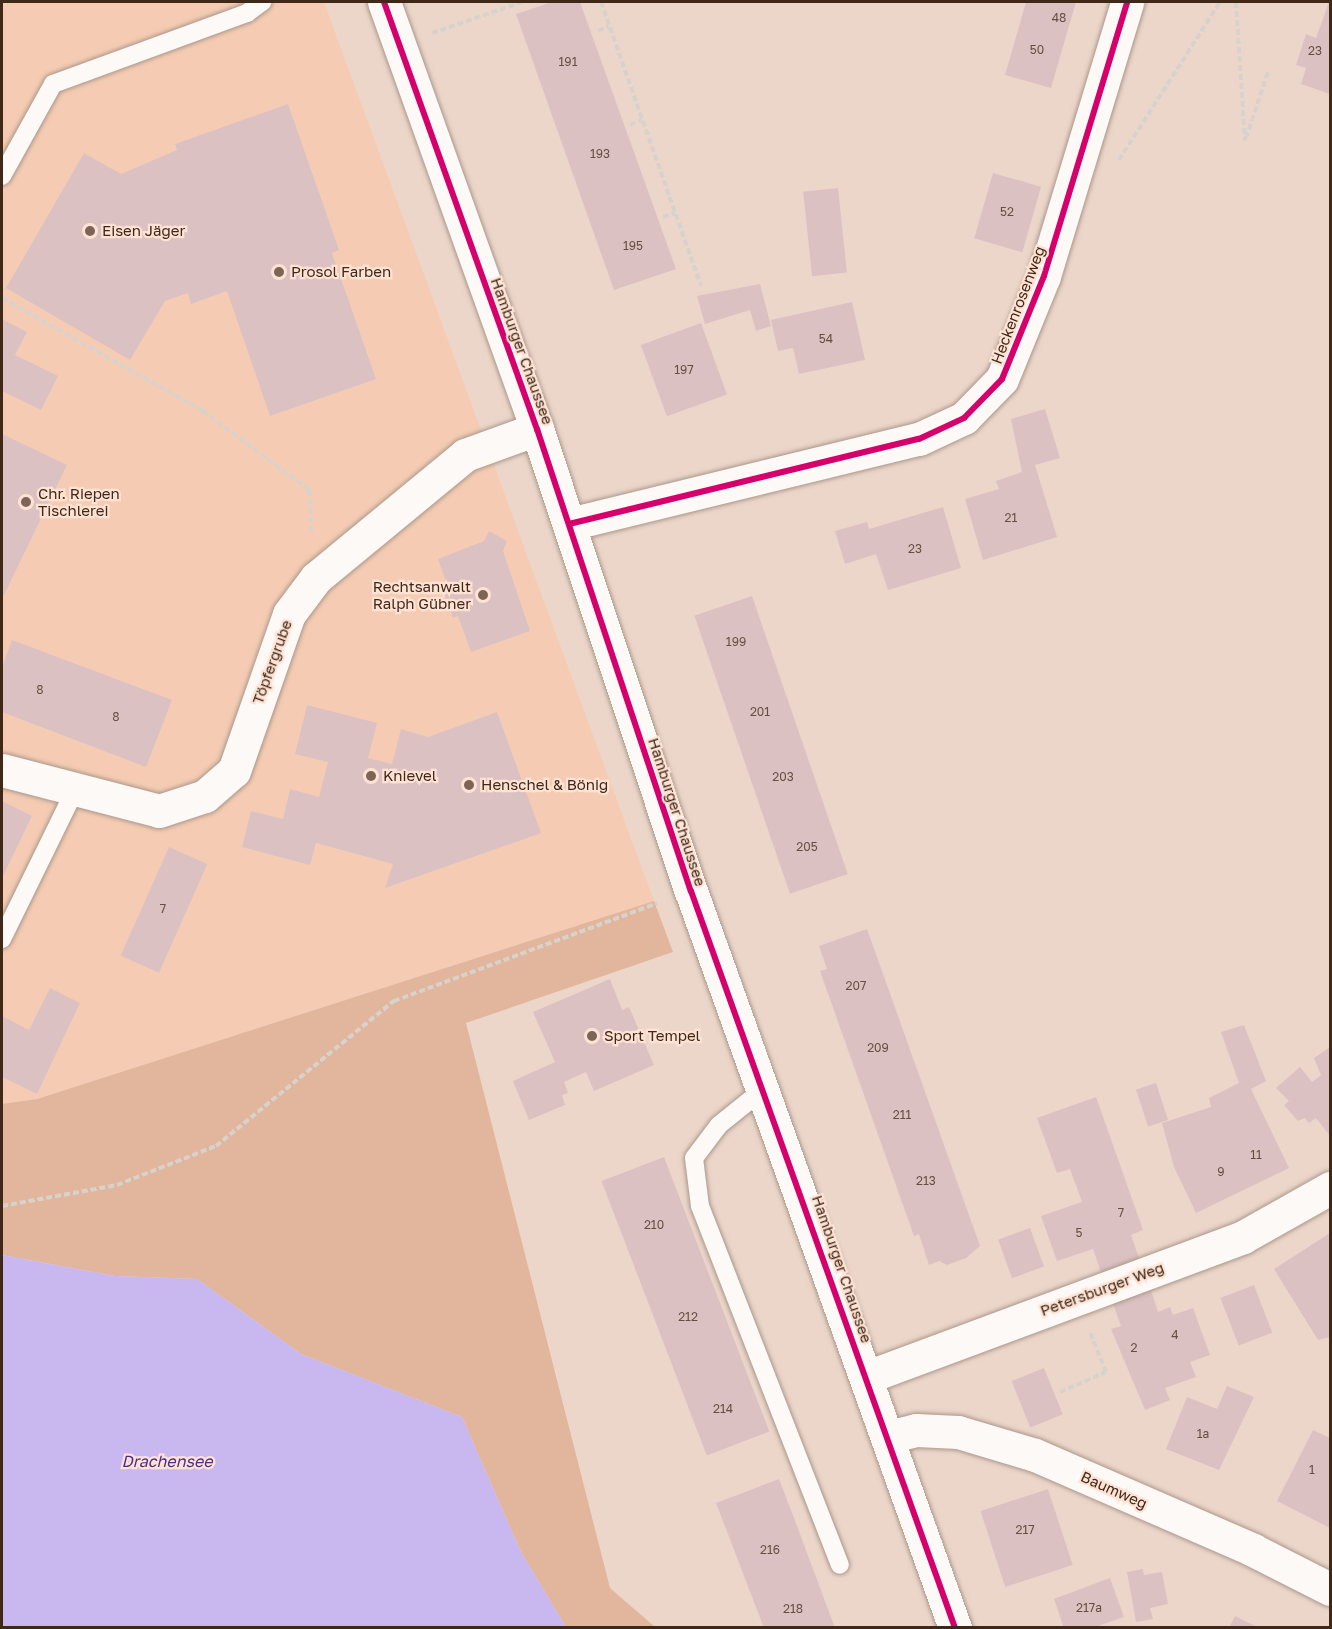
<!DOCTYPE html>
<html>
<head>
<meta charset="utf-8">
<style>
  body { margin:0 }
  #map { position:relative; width:1332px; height:1629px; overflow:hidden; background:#ecd6ca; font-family:"Golos Text",sans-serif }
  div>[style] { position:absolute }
  .built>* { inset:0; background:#f5ccb3 }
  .green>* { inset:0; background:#e2b69c }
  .water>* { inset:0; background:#c9b7ef }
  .building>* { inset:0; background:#dcc1c3; transform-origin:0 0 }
  .path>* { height:4px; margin-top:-2px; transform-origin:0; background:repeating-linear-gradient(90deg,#d8d2cd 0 6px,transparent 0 9px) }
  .roads { filter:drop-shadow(0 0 2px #ac978b) drop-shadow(0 0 2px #ac978b) }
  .lane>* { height:18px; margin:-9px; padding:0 9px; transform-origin:9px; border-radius:9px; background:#fcf9f7 }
  .street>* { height:33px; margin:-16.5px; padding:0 16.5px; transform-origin:16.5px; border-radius:16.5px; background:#fcf9f7 }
  .secondary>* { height:33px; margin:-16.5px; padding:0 16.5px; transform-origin:16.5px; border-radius:16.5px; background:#fcf9f7 }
  .cycleway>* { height:6px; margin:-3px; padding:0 3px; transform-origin:3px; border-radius:3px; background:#d6006c }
  .dots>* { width:16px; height:16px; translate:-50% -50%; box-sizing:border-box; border:3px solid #fee3d4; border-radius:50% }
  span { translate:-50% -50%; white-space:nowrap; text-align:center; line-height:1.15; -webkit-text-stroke:4.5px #fee3d4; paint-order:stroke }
  .number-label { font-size:12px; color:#674e43 }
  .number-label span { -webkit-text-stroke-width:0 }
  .poi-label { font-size:15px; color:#402818 }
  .left { translate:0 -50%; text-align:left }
  .right { translate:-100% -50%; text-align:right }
  .street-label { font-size:15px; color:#402818 }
  .water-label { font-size:16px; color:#4b2e8e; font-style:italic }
  .frame { position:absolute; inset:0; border:3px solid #402818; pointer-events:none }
</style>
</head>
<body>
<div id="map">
  <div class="built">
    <div style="clip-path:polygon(2px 2px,324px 2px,654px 901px,37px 1099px,2px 1104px)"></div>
  </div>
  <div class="green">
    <div style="clip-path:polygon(654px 901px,673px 952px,466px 1023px,610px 1588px,655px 1627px,566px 1627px,521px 1552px,462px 1417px,301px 1354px,197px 1279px,115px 1276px,2px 1255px,2px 1104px,37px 1099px)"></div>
  </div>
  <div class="water">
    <div style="clip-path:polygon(2px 1255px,115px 1276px,197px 1279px,301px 1354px,462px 1417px,521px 1552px,566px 1627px,2px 1627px)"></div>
  </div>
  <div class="building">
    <div style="clip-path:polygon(552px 2px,580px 2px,676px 269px,614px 290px,516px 14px)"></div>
    <div style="clip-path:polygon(1026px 2px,1076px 2px,1051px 88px,1005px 75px)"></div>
    <div style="clip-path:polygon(1329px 2px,1330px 2px,1330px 94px,1301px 84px,1306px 68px,1296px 65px,1306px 34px,1316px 38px)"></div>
    <div style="clip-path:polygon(288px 104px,339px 250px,332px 253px,376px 379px,270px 416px,227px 291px,191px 304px,188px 293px,165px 301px,130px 360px,6px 288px,84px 153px,121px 174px,177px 150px,175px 144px)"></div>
    <div style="left:993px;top:173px;width:50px;height:68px;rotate:16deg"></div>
    <div style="left:838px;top:188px;width:85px;height:35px;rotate:84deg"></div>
    <div style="clip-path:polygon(760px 284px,771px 326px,756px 331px,750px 310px,705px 324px,697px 296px)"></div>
    <div style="clip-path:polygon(852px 302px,865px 360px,799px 374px,793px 348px,778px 351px,771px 320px)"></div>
    <div style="clip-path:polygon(2px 319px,27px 332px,15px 355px,58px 376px,41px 410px,2px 391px)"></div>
    <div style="left:701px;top:323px;width:76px;height:64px;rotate:70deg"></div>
    <div style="clip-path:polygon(1045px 409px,1060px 458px,1035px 465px,1057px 537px,983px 560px,965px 499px,999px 489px,996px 481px,1022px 472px,1011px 419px)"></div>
    <div style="clip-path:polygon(2px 434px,67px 465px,2px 599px)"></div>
    <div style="clip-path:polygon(943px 507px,961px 568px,888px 590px,876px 554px,845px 564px,835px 531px,867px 522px,869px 529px)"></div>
    <div style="clip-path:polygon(489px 531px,507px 541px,503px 551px,530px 631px,471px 652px,458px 616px,453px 618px,444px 592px,449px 590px,438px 559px,484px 541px)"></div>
    <div style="left:752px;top:596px;width:294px;height:61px;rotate:71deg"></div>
    <div style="clip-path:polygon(12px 640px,172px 700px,146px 767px,2px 712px,2px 667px)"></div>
    <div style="clip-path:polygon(307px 705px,377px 723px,368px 758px,392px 764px,401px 729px,428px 737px,497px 712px,541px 833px,385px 888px,393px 864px,316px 843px,310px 865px,242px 847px,251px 811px,283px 819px,290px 789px,319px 797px,328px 762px,295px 754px)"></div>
    <div style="clip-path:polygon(2px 801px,32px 816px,2px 878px)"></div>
    <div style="left:169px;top:847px;width:42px;height:119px;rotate:24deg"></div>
    <div style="clip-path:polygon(867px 929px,980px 1246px,966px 1258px,947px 1265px,939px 1261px,929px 1265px,919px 1234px,914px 1236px,820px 971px,827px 969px,819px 946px)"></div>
    <div style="clip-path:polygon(610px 979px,622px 1010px,629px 1007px,654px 1065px,594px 1091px,586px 1072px,564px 1082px,568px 1093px,562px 1095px,565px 1105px,529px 1120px,513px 1081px,555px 1062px,533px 1012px)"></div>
    <div style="clip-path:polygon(50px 988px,80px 1003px,37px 1094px,2px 1077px,2px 1016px,29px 1030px)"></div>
    <div style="clip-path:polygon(1244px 1025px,1266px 1081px,1251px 1089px,1289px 1168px,1196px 1213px,1174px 1167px,1162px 1123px,1211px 1107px,1209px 1098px,1239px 1083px,1221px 1032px)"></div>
    <div style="clip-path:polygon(1330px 1047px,1330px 1136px,1316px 1118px,1309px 1123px,1305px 1118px,1298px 1121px,1284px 1105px,1289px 1101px,1276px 1088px,1300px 1067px,1312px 1082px,1321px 1075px,1314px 1058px)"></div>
    <div style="left:1156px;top:1083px;width:39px;height:21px;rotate:72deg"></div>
    <div style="clip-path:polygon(1096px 1097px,1143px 1230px,1131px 1235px,1140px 1261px,1102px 1275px,1093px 1249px,1057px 1261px,1041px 1216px,1082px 1202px,1070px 1169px,1057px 1173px,1037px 1118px)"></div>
    <div style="left:664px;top:1157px;width:294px;height:67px;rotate:69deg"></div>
    <div style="left:1030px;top:1228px;width:41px;height:34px;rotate:70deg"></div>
    <div style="clip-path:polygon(1330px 1233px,1330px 1337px,1318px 1340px,1274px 1269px)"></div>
    <div style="left:1254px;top:1285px;width:51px;height:36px;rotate:69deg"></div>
    <div style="clip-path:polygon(1150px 1287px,1158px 1312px,1170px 1307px,1173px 1315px,1193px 1308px,1210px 1355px,1190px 1362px,1196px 1377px,1165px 1388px,1170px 1400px,1145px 1410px,1111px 1329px,1121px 1326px,1112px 1301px)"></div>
    <div style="left:1044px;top:1368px;width:50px;height:35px;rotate:68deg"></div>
    <div style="clip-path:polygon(1227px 1386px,1254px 1397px,1219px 1470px,1166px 1449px,1187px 1397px,1217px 1409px)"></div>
    <div style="clip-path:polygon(1313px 1430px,1330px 1438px,1330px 1528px,1277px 1501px)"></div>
    <div style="clip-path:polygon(779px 1479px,797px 1526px,835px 1628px,764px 1628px,716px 1503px)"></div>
    <div style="left:1048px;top:1489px;width:80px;height:71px;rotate:72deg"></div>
    <div style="clip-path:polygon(1143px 1569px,1144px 1575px,1162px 1572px,1168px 1604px,1150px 1608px,1153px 1619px,1136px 1622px,1127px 1572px)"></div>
    <div style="clip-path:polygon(1110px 1578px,1124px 1617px,1092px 1628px,1064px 1628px,1054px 1599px)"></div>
    <div style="clip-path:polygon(1235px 1616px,1259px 1628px,1229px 1628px)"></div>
  </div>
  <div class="path">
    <div style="left:601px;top:2px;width:301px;rotate:70.6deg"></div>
    <div style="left:1236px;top:2px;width:139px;rotate:86.3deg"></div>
    <div style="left:598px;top:31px;width:12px;rotate:-24deg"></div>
    <div style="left:432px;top:33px;width:95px;rotate:-19deg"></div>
    <div style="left:630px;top:125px;width:13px;rotate:-23deg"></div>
    <div style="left:1246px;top:138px;width:70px;rotate:-71.6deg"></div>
    <div style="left:1119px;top:160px;width:188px;rotate:-57.4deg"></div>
    <div style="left:663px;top:217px;width:13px;rotate:-18deg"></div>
    <div style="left:2px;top:298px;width:231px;rotate:29.3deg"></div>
    <div style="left:203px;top:411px;width:132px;rotate:36.7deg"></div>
    <div style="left:309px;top:490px;width:44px;rotate:86.1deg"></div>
    <div style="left:2px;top:1206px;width:117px;rotate:-10.3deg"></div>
    <div style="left:117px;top:1185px;width:106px;rotate:-21.5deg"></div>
    <div style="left:216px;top:1146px;width:230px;rotate:-39.2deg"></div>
    <div style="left:394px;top:1001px;width:281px;rotate:-20.4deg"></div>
    <div style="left:1060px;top:1392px;width:50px;rotate:-23.5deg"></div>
    <div style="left:1106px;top:1372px;width:43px;rotate:-111.8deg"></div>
  </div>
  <div class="roads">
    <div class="lane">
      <div style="left:2px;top:176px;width:105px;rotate:-61deg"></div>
      <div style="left:53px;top:84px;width:207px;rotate:-20.1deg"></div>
      <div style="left:247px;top:13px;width:19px;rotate:-36deg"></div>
      <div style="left:2px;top:939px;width:164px;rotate:-63.9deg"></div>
      <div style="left:765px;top:1088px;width:59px;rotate:141.2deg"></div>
      <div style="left:719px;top:1125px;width:41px;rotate:127.1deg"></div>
      <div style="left:694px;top:1158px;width:48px;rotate:82.9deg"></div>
      <div style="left:700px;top:1206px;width:385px;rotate:68.7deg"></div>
    </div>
    <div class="street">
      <div style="left:569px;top:524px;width:360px;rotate:-13.7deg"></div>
      <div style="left:919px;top:439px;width:50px;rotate:-25deg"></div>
      <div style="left:964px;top:418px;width:54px;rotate:-45.7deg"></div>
      <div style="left:1002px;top:379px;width:111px;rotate:-67.8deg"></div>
      <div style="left:1044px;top:276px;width:286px;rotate:-73.1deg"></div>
      <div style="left:2px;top:770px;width:162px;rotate:14.6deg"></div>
      <div style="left:159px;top:811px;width:48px;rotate:-18.1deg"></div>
      <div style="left:205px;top:796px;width:38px;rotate:-41deg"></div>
      <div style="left:234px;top:771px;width:166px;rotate:-70.7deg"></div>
      <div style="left:289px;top:614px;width:45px;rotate:-53.1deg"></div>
      <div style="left:316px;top:578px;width:193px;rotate:-39.5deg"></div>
      <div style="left:465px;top:455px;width:77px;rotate:-19.9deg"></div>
      <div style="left:867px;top:1377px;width:401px;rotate:-20.4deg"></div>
      <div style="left:1243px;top:1237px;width:100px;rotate:-29.4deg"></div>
      <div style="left:888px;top:1437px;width:29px;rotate:-14deg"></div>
      <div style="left:916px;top:1430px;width:42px;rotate:2.7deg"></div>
      <div style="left:958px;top:1432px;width:80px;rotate:16.6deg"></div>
      <div style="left:1035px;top:1455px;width:238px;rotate:23.5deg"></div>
      <div style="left:1253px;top:1550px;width:86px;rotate:26.9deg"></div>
    </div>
    <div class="secondary">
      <div style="left:384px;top:2px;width:454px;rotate:70.3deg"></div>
      <div style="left:537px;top:429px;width:487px;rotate:71.6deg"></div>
      <div style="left:691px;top:891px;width:783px;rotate:70.29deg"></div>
    </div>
  </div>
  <div class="cycleway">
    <div style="left:384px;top:2px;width:454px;rotate:70.3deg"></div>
    <div style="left:537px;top:429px;width:487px;rotate:71.6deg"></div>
    <div style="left:691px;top:891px;width:783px;rotate:70.29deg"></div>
    <div style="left:569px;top:524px;width:360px;rotate:-13.7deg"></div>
    <div style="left:919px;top:439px;width:50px;rotate:-25deg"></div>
    <div style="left:964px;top:418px;width:54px;rotate:-45.7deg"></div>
    <div style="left:1002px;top:379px;width:111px;rotate:-67.8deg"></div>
    <div style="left:1044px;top:276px;width:286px;rotate:-73.1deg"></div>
  </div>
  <div class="dots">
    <div style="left:90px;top:231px;background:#7c6556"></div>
    <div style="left:279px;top:272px;background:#7c6556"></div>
    <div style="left:26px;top:502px;background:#7c6556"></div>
    <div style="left:483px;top:595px;background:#7c6556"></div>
    <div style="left:371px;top:776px;background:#7c6556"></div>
    <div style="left:469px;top:785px;background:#7c6556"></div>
    <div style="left:592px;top:1036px;background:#7c6556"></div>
  </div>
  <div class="number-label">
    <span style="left:1059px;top:18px">48</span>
    <span style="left:1037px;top:50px">50</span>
    <span style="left:1315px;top:51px">23</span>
    <span style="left:568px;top:62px">191</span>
    <span style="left:600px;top:154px">193</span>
    <span style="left:1007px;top:212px">52</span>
    <span style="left:633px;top:246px">195</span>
    <span style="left:826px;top:339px">54</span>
    <span style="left:684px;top:370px">197</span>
    <span style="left:1011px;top:518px">21</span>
    <span style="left:915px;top:549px">23</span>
    <span style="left:736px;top:642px">199</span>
    <span style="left:40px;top:690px">8</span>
    <span style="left:760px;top:712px">201</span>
    <span style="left:116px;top:717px">8</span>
    <span style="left:783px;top:777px">203</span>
    <span style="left:807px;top:847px">205</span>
    <span style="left:163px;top:909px">7</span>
    <span style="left:856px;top:986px">207</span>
    <span style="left:878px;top:1048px">209</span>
    <span style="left:902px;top:1115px">211</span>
    <span style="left:1256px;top:1155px">11</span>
    <span style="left:1221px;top:1172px">9</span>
    <span style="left:926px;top:1181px">213</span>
    <span style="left:1121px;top:1213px">7</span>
    <span style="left:654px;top:1225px">210</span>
    <span style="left:1079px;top:1233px">5</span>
    <span style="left:688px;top:1317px">212</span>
    <span style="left:1175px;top:1335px">4</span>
    <span style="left:1134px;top:1348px">2</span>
    <span style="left:723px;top:1409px">214</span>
    <span style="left:1203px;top:1434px">1a</span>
    <span style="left:1312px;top:1470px">1</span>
    <span style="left:1025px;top:1530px">217</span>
    <span style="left:770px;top:1550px">216</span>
    <span style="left:1089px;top:1608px">217a</span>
    <span style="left:793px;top:1609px">218</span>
  </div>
  <div class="poi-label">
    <span class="left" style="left:102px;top:231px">Eisen Jäger</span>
    <span class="left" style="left:291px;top:272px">Prosol Farben</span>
    <span class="left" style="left:38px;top:502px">Chr. Riepen<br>Tischlerei</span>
    <span class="right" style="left:471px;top:595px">Rechtsanwalt<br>Ralph Gübner</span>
    <span class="left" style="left:383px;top:776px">Knievel</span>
    <span class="left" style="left:481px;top:785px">Henschel &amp; Bönig</span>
    <span class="left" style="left:604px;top:1036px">Sport Tempel</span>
  </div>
  <div class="street-label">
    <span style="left:1018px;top:305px;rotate:-69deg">Heckenrosenweg</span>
    <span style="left:522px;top:351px;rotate:70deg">Hamburger Chaussee</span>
    <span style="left:272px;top:662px;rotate:-70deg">Töpfergrube</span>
    <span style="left:677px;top:812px;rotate:72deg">Hamburger Chaussee</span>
    <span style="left:842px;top:1269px;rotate:71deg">Hamburger Chaussee</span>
    <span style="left:1102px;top:1289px;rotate:-20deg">Petersburger Weg</span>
    <span style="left:1114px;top:1490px;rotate:24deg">Baumweg</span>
  </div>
  <div class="water-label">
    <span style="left:167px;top:1461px">Drachensee</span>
  </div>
  <div class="frame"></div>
</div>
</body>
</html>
